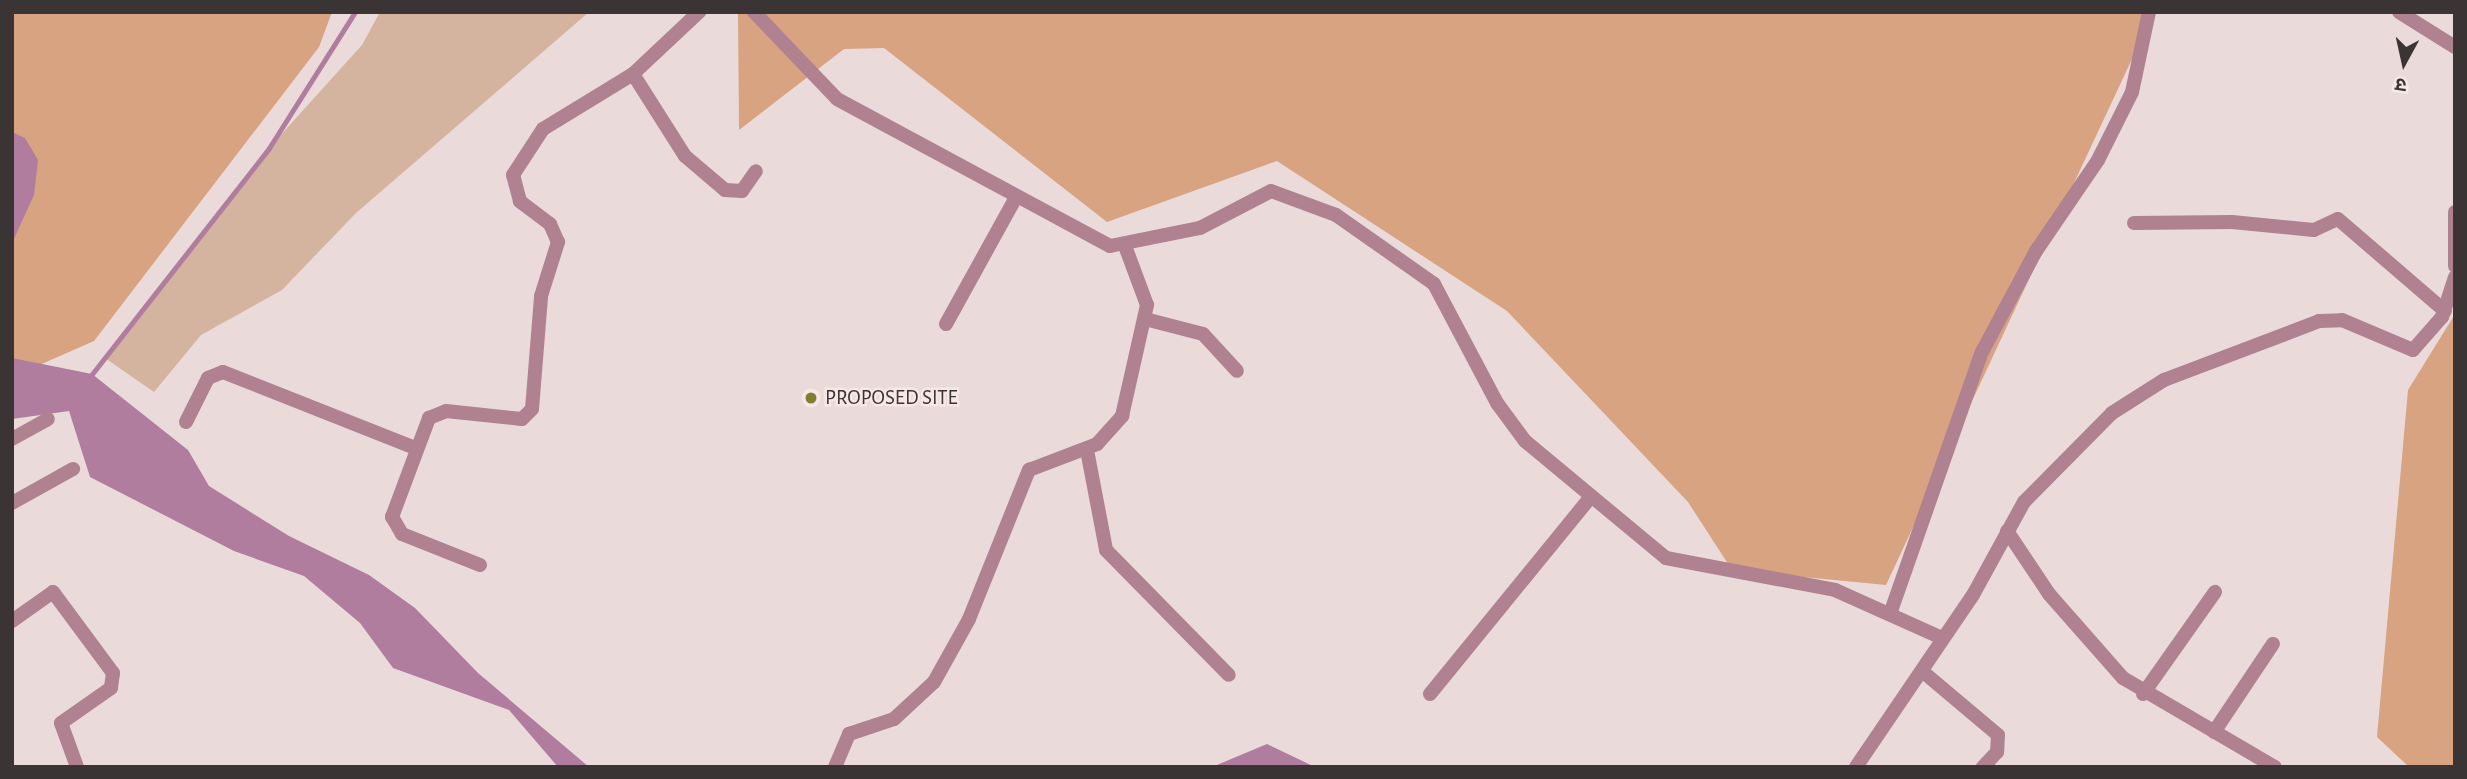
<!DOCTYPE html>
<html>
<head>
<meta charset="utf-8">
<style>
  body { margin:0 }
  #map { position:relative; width:2467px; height:779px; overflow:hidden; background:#eadada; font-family:"Alegreya Sans","Noto Sans Devanagari",sans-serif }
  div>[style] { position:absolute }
  .green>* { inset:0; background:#d5b49f }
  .forest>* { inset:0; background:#d7a380 }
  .water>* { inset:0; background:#b07d9f }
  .stream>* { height:5px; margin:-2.5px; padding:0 2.5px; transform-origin:2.5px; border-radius:2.5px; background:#b07d9f }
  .street>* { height:14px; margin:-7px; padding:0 7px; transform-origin:7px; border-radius:7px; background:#b08190 }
  .dots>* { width:19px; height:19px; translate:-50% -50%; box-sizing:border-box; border:4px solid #f8e7e7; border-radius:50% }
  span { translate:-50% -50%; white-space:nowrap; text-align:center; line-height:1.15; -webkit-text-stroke:5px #f8e7e7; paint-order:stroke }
  .poi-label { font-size:21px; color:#3b3434 }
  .left { translate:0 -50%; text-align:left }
  .frame { position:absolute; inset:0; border:14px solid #3b3434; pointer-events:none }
  .north { position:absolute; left:2369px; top:28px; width:70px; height:70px; -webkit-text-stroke:5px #f8e7e7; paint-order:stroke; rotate:188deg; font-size:19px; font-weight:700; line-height:28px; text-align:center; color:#3b3434 }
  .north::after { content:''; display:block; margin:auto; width:24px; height:32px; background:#3b3434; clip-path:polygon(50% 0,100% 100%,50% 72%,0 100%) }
</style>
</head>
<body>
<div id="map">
  <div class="green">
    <div style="clip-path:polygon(380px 12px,589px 12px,356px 213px,282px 290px,201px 335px,154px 392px,105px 358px,269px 148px,362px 45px)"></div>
  </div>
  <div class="forest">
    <div style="clip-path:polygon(12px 12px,332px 12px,319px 47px,94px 341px,12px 377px)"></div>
    <div style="clip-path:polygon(738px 12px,2154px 12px,1886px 585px,1732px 570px,1688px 502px,1507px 311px,1277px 161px,1107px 222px,884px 48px,844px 49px,739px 130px)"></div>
    <div style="clip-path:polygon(2455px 314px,2455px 767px,2409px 767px,2377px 737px,2408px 390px)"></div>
  </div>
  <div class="water">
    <div style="clip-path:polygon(12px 132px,25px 138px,38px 160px,34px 195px,12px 243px)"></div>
    <div style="clip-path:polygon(12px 358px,92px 374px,188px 450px,209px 486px,289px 536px,369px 575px,415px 608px,478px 673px,589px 767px,558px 767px,509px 710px,393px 668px,360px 623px,304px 576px,234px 551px,90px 477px,69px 411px,12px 419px)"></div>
    <div style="clip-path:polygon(1267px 744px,1315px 767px,1212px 767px)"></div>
  </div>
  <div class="stream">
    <div style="left:92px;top:374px;width:287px;rotate:-51.9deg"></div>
    <div style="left:269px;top:148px;width:161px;rotate:-57.7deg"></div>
  </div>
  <div class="street">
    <div style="left:754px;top:12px;width:120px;rotate:46.3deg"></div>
    <div style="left:837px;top:99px;width:310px;rotate:28.3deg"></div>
    <div style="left:1110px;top:246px;width:92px;rotate:-11.3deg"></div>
    <div style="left:1200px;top:228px;width:80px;rotate:-27.5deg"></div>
    <div style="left:1271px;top:191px;width:69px;rotate:20.3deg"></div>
    <div style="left:1336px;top:215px;width:120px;rotate:35.1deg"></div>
    <div style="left:1434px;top:284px;width:135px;rotate:62.1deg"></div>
    <div style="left:1497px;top:403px;width:47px;rotate:53.6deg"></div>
    <div style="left:1525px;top:441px;width:183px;rotate:39.7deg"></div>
    <div style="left:1666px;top:558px;width:172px;rotate:10.7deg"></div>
    <div style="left:1835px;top:590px;width:117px;rotate:24.2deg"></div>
    <div style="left:2399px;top:12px;width:66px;rotate:32deg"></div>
    <div style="left:633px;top:74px;width:97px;rotate:57.6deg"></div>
    <div style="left:685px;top:156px;width:52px;rotate:40.4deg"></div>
    <div style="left:725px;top:190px;width:17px;rotate:3deg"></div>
    <div style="left:742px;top:191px;width:24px;rotate:-55deg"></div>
    <div style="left:2455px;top:212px;width:54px;rotate:90deg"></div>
    <div style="left:2134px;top:223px;width:98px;rotate:-0.6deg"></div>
    <div style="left:2232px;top:222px;width:82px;rotate:5.6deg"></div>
    <div style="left:2314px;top:230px;width:26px;rotate:-25deg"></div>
    <div style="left:2338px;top:219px;width:141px;rotate:40.7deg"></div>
    <div style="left:1145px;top:319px;width:60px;rotate:14.5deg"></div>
    <div style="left:1203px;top:334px;width:50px;rotate:47.4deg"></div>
    <div style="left:946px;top:324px;width:145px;rotate:-61.1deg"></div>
    <div style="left:186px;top:422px;width:49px;rotate:-63.4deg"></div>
    <div style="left:208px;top:378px;width:16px;rotate:-22deg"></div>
    <div style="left:223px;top:372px;width:206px;rotate:21.6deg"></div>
    <div style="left:12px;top:439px;width:41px;rotate:-29.1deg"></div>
    <div style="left:1087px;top:450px;width:102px;rotate:79.2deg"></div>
    <div style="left:1106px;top:550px;width:175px;rotate:45.5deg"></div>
    <div style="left:12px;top:503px;width:70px;rotate:-29.1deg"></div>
    <div style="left:2007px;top:531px;width:76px;rotate:56.3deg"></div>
    <div style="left:2049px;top:594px;width:112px;rotate:48.6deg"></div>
    <div style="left:2123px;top:678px;width:176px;rotate:30.4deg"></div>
    <div style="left:480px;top:565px;width:84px;rotate:-158.3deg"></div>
    <div style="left:402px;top:534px;width:20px;rotate:-120deg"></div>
    <div style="left:392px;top:517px;width:106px;rotate:-69.5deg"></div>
    <div style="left:429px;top:418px;width:18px;rotate:-22deg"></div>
    <div style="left:446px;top:411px;width:76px;rotate:6deg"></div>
    <div style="left:522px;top:419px;width:14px;rotate:-45deg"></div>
    <div style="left:532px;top:409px;width:113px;rotate:-85.4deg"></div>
    <div style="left:541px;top:296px;width:57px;rotate:-72.5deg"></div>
    <div style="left:558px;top:242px;width:20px;rotate:-114deg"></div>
    <div style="left:550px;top:224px;width:38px;rotate:-143deg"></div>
    <div style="left:520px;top:201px;width:27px;rotate:-105deg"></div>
    <div style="left:513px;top:175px;width:55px;rotate:-56.9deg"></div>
    <div style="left:543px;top:129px;width:105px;rotate:-31.4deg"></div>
    <div style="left:633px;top:74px;width:91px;rotate:-43.2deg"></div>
    <div style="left:1890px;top:614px;width:278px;rotate:-70.7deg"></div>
    <div style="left:1982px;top:352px;width:115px;rotate:-61.9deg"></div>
    <div style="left:2036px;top:251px;width:110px;rotate:-55.7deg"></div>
    <div style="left:2098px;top:160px;width:76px;rotate:-63.4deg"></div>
    <div style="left:2132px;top:92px;width:82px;rotate:-78deg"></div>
    <div style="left:12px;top:621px;width:50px;rotate:-35.3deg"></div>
    <div style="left:53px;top:592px;width:101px;rotate:53.5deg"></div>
    <div style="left:113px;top:673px;width:15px;rotate:98deg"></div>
    <div style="left:111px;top:688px;width:61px;rotate:145deg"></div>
    <div style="left:61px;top:723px;width:47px;rotate:70deg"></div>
    <div style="left:1922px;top:671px;width:99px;rotate:40.1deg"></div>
    <div style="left:1998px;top:735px;width:17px;rotate:93deg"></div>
    <div style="left:1997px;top:752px;width:21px;rotate:133deg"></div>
    <div style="left:1430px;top:694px;width:250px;rotate:-50.8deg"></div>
    <div style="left:2143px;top:694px;width:125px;rotate:-54.8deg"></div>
    <div style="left:2214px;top:732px;width:106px;rotate:-56.2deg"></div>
    <div style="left:835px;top:767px;width:36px;rotate:-67deg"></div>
    <div style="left:849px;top:734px;width:47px;rotate:-18.4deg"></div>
    <div style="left:894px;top:719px;width:54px;rotate:-42.8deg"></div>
    <div style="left:934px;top:682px;width:72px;rotate:-60.9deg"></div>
    <div style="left:969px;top:619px;width:161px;rotate:-68.1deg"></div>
    <div style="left:1029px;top:470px;width:73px;rotate:-20.9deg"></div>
    <div style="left:1097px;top:444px;width:38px;rotate:-48deg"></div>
    <div style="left:1122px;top:416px;width:114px;rotate:-77.3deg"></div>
    <div style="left:1147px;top:305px;width:63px;rotate:-110.4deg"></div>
    <div style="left:1856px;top:767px;width:208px;rotate:-55.8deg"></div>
    <div style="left:1973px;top:595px;width:106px;rotate:-61.3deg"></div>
    <div style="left:2024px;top:502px;width:125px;rotate:-45.3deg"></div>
    <div style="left:2112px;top:413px;width:62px;rotate:-32.4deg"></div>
    <div style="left:2164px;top:380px;width:166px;rotate:-20.8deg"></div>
    <div style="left:2319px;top:321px;width:23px;rotate:-2deg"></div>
    <div style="left:2342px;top:320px;width:77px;rotate:22.9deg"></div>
    <div style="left:2413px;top:350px;width:44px;rotate:-48.7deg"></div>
    <div style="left:2442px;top:317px;width:42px;rotate:-72deg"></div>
  </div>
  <div class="dots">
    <div style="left:811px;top:398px;background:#7e812b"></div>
  </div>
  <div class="poi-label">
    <span class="left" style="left:825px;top:398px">PROPOSED SITE</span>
  </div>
  <div class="frame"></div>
  <div class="north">उ</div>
</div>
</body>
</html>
